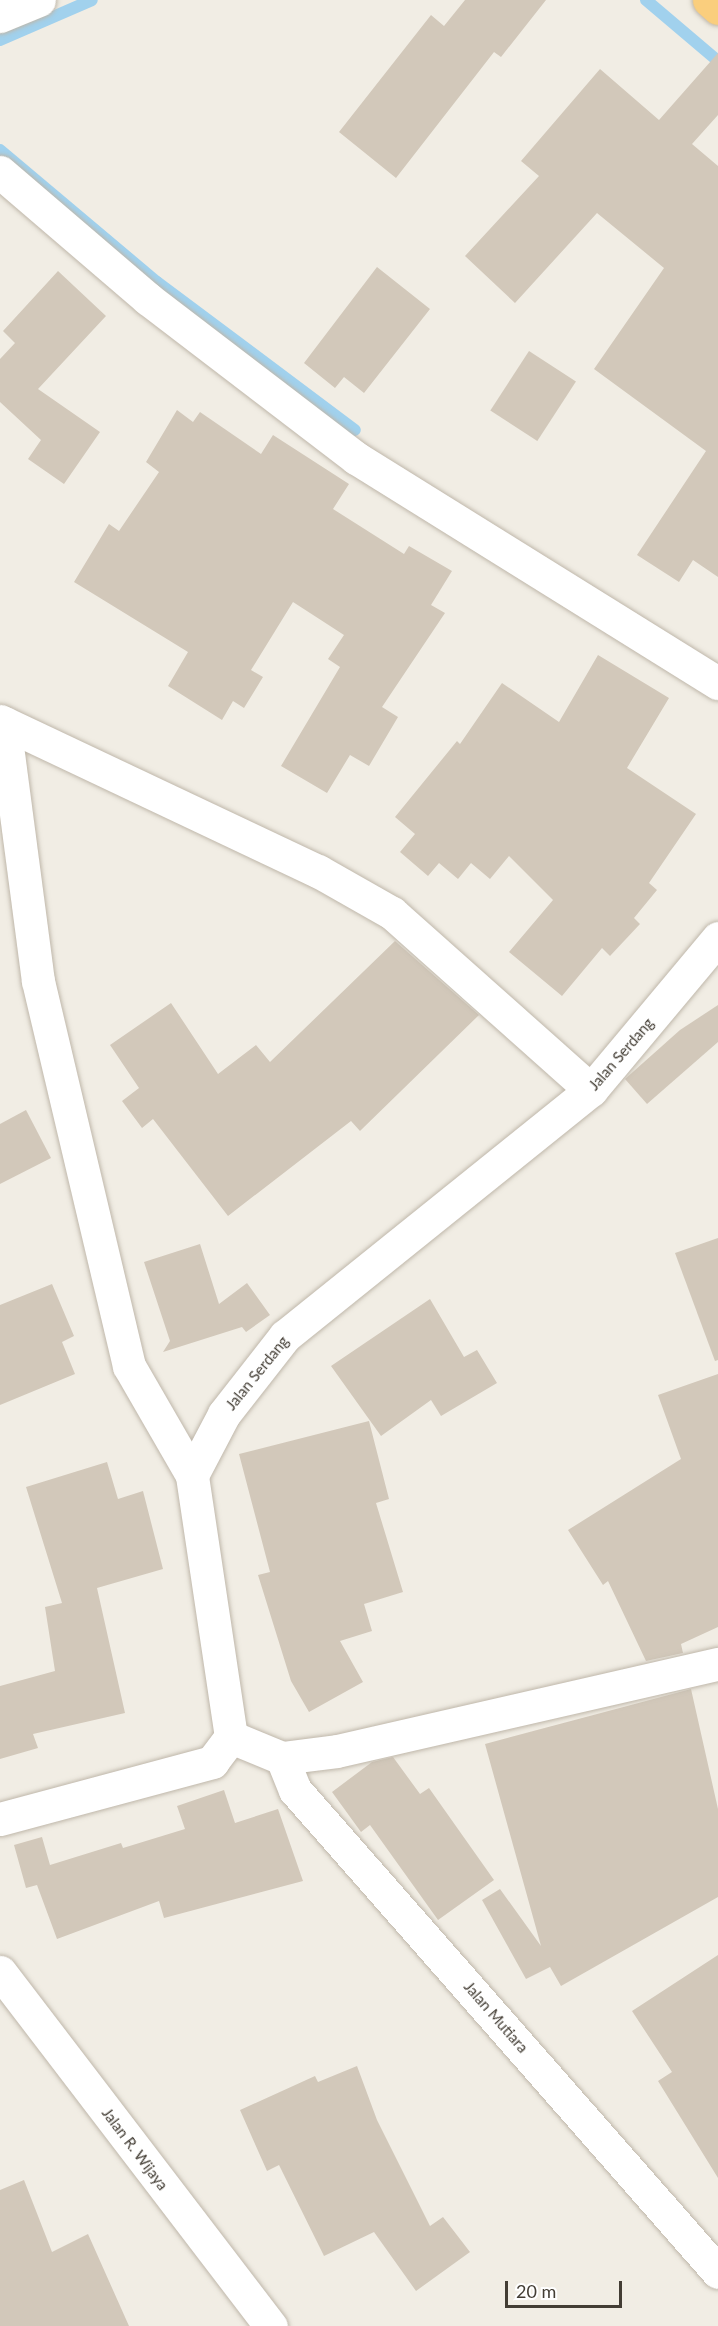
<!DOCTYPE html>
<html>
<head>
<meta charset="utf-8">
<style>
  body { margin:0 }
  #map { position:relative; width:718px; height:2326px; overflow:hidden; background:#f1ede4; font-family:Lato,sans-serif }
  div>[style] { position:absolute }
  .stream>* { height:12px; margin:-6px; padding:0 6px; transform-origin:6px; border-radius:6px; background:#a1d1ed }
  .building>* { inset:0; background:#d2c8ba; transform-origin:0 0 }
  .roads { filter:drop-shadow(0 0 2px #bfb7aa) drop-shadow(0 0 2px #bfb7aa) }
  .minor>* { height:33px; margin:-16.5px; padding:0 16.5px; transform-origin:16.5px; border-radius:16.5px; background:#fff }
  .tertiary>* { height:33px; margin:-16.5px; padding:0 16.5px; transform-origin:16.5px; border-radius:16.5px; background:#fff }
  .trunk>* { height:33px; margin:-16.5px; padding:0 16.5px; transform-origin:16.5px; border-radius:16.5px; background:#face7d }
  span { translate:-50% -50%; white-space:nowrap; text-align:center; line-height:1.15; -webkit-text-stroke:5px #fff; paint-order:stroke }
  .street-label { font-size:15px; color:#433d34 }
  .scale { position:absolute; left:505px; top:2281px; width:117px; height:27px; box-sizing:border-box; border:3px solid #433d34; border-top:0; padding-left:8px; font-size:18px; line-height:21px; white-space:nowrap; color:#433d34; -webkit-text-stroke:4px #fff; paint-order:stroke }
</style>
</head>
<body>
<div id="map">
  <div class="stream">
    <div style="left:646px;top:0;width:94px;rotate:40.3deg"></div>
    <div style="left:0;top:40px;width:100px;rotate:-23.5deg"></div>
    <div style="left:0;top:150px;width:205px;rotate:40.1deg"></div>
    <div style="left:157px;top:282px;width:247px;rotate:36.8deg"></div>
  </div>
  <div class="building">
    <div style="clip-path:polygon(465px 0,546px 0,501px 57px,494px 52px,396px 178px,339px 132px,431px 15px,444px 26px)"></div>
    <div style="clip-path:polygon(718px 53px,718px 115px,692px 144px,718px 166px,718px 577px,693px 560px,679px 582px,637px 555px,706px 451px,594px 369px,664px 268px,597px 213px,515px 303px,465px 256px,539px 176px,521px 161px,600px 69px,659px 120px)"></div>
    <div style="clip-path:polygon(377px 267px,430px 309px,364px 393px,344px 377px,335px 388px,304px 363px)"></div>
    <div style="clip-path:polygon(58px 271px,106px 316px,38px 389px,100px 432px,64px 484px,28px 459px,41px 440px,0 402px,0 359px,15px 343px,3px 331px)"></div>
    <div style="left:529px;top:351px;width:56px;height:71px;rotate:33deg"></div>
    <div style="clip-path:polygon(177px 410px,193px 422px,200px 412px,261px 454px,273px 435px,349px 484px,333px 509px,404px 554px,409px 546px,452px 571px,431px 605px,445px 613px,382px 707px,398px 717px,369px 766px,350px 755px,327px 793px,281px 766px,340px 667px,328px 659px,344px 635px,293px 602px,251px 670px,263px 677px,244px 708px,233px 701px,222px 720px,168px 686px,188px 652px,74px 582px,109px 524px,119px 531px,159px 472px,146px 462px)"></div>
    <div style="clip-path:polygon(598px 655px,669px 698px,627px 768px,696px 814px,649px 883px,657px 890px,634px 918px,640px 924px,610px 956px,602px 948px,562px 996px,509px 952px,553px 900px,509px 856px,490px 879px,471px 863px,458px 879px,439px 863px,428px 876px,400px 852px,415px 834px,395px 817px,457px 741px,460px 744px,502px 683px,559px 722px)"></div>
    <div style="clip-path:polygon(395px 941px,479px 1015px,360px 1131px,351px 1121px,228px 1216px,153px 1119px,142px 1128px,122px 1101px,139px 1088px,110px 1045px,171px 1003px,218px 1074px,256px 1045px,270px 1062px)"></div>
    <div style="clip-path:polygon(718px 1005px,718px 1042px,647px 1104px,625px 1079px,680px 1030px)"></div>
    <div style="clip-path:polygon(26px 1110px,51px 1158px,0 1184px,0 1124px)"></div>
    <div style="clip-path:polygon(718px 1238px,718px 1360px,715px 1361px,675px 1253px)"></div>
    <div style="clip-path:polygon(200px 1244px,219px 1304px,247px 1283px,270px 1315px,246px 1332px,242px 1327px,163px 1352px,170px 1341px,144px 1262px)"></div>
    <div style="clip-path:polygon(52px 1284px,74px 1336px,62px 1342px,75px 1374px,0 1405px,0 1305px)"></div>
    <div style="clip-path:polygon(430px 1299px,464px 1357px,477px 1350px,497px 1383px,441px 1416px,431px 1400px,381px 1436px,331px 1366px)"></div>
    <div style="clip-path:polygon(718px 1374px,718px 1627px,681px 1644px,683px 1653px,646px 1661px,608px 1581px,603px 1585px,568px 1530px,681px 1459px,658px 1395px)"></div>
    <div style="clip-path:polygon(369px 1421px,389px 1499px,376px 1503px,403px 1592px,364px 1604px,372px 1631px,340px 1641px,363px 1682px,309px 1712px,291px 1681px,258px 1575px,270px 1572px,239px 1454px)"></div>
    <div style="clip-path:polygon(107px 1462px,118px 1499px,143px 1491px,163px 1569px,97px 1588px,125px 1713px,33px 1734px,38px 1748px,0 1759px,0 1686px,55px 1671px,45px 1607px,62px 1603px,26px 1487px)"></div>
    <div style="clip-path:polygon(691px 1689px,718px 1809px,718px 1897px,561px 1986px,550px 1967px,526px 1979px,482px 1900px,500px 1889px,541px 1946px,485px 1744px)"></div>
    <div style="clip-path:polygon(393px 1757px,420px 1794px,429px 1788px,494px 1880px,438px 1920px,370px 1825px,361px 1832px,332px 1792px,372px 1762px)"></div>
    <div style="clip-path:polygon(224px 1790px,235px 1823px,278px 1809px,303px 1881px,164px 1918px,159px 1901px,57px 1939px,37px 1885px,26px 1888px,14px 1845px,42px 1837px,50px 1865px,121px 1843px,123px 1848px,185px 1829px,177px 1806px)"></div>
    <div style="clip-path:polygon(718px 1955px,718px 2178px,658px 2081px,672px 2072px,632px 2011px)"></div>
    <div style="clip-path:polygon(357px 2066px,377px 2120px,430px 2226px,443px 2217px,470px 2252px,416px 2291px,374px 2232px,324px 2256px,279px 2165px,267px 2171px,240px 2110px,315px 2076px,318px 2082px)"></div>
    <div style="clip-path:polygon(24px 2180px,52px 2252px,88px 2234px,129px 2326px,0 2326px,0 2190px)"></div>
  </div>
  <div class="roads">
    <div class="minor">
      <div style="left:0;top:16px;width:42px;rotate:-22.3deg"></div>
      <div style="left:0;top:172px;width:195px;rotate:40.6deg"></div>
      <div style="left:148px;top:299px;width:262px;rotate:37.4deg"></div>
      <div style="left:356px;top:458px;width:426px;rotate:31.9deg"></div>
      <div style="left:0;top:721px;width:352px;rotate:25.3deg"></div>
      <div style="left:318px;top:871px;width:85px;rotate:29.6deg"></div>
      <div style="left:392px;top:913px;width:266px;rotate:41.7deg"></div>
      <div style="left:4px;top:723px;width:260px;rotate:82.5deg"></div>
      <div style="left:38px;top:981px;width:396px;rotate:76.7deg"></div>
      <div style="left:129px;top:1366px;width:126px;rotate:60deg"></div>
      <div style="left:231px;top:1737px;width:55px;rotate:22.4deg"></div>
      <div style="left:282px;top:1758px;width:55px;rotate:-7.3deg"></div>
      <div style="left:337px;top:1751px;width:391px;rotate:-12.9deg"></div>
      <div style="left:282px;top:1758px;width:35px;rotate:68deg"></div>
      <div style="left:295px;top:1790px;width:641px;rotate:48.73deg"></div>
      <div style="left:0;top:1819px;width:220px;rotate:-15deg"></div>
      <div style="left:212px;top:1762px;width:31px;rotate:-53deg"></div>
      <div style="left:231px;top:1737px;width:265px;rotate:-98.5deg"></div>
      <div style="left:192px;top:1475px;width:69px;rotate:-62.3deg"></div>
      <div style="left:224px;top:1414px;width:99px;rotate:-52deg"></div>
      <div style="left:285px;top:1336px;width:393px;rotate:-38.8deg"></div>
      <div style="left:591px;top:1090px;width:198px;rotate:-50.1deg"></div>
    </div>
    <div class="tertiary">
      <div style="left:0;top:1972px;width:446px;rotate:52.6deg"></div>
    </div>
    <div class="trunk">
      <div style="left:709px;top:0;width:12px;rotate:42deg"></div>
    </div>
  </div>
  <div class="street-label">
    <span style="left:621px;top:1054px;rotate:-49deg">Jalan Serdang</span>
    <span style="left:257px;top:1373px;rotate:-51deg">Jalan Serdang</span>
    <span style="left:496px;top:2017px;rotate:49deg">Jalan Mutiara</span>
    <span style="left:135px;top:2149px;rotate:53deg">Jalan R. Wijaya</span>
  </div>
  <div class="scale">20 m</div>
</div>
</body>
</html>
